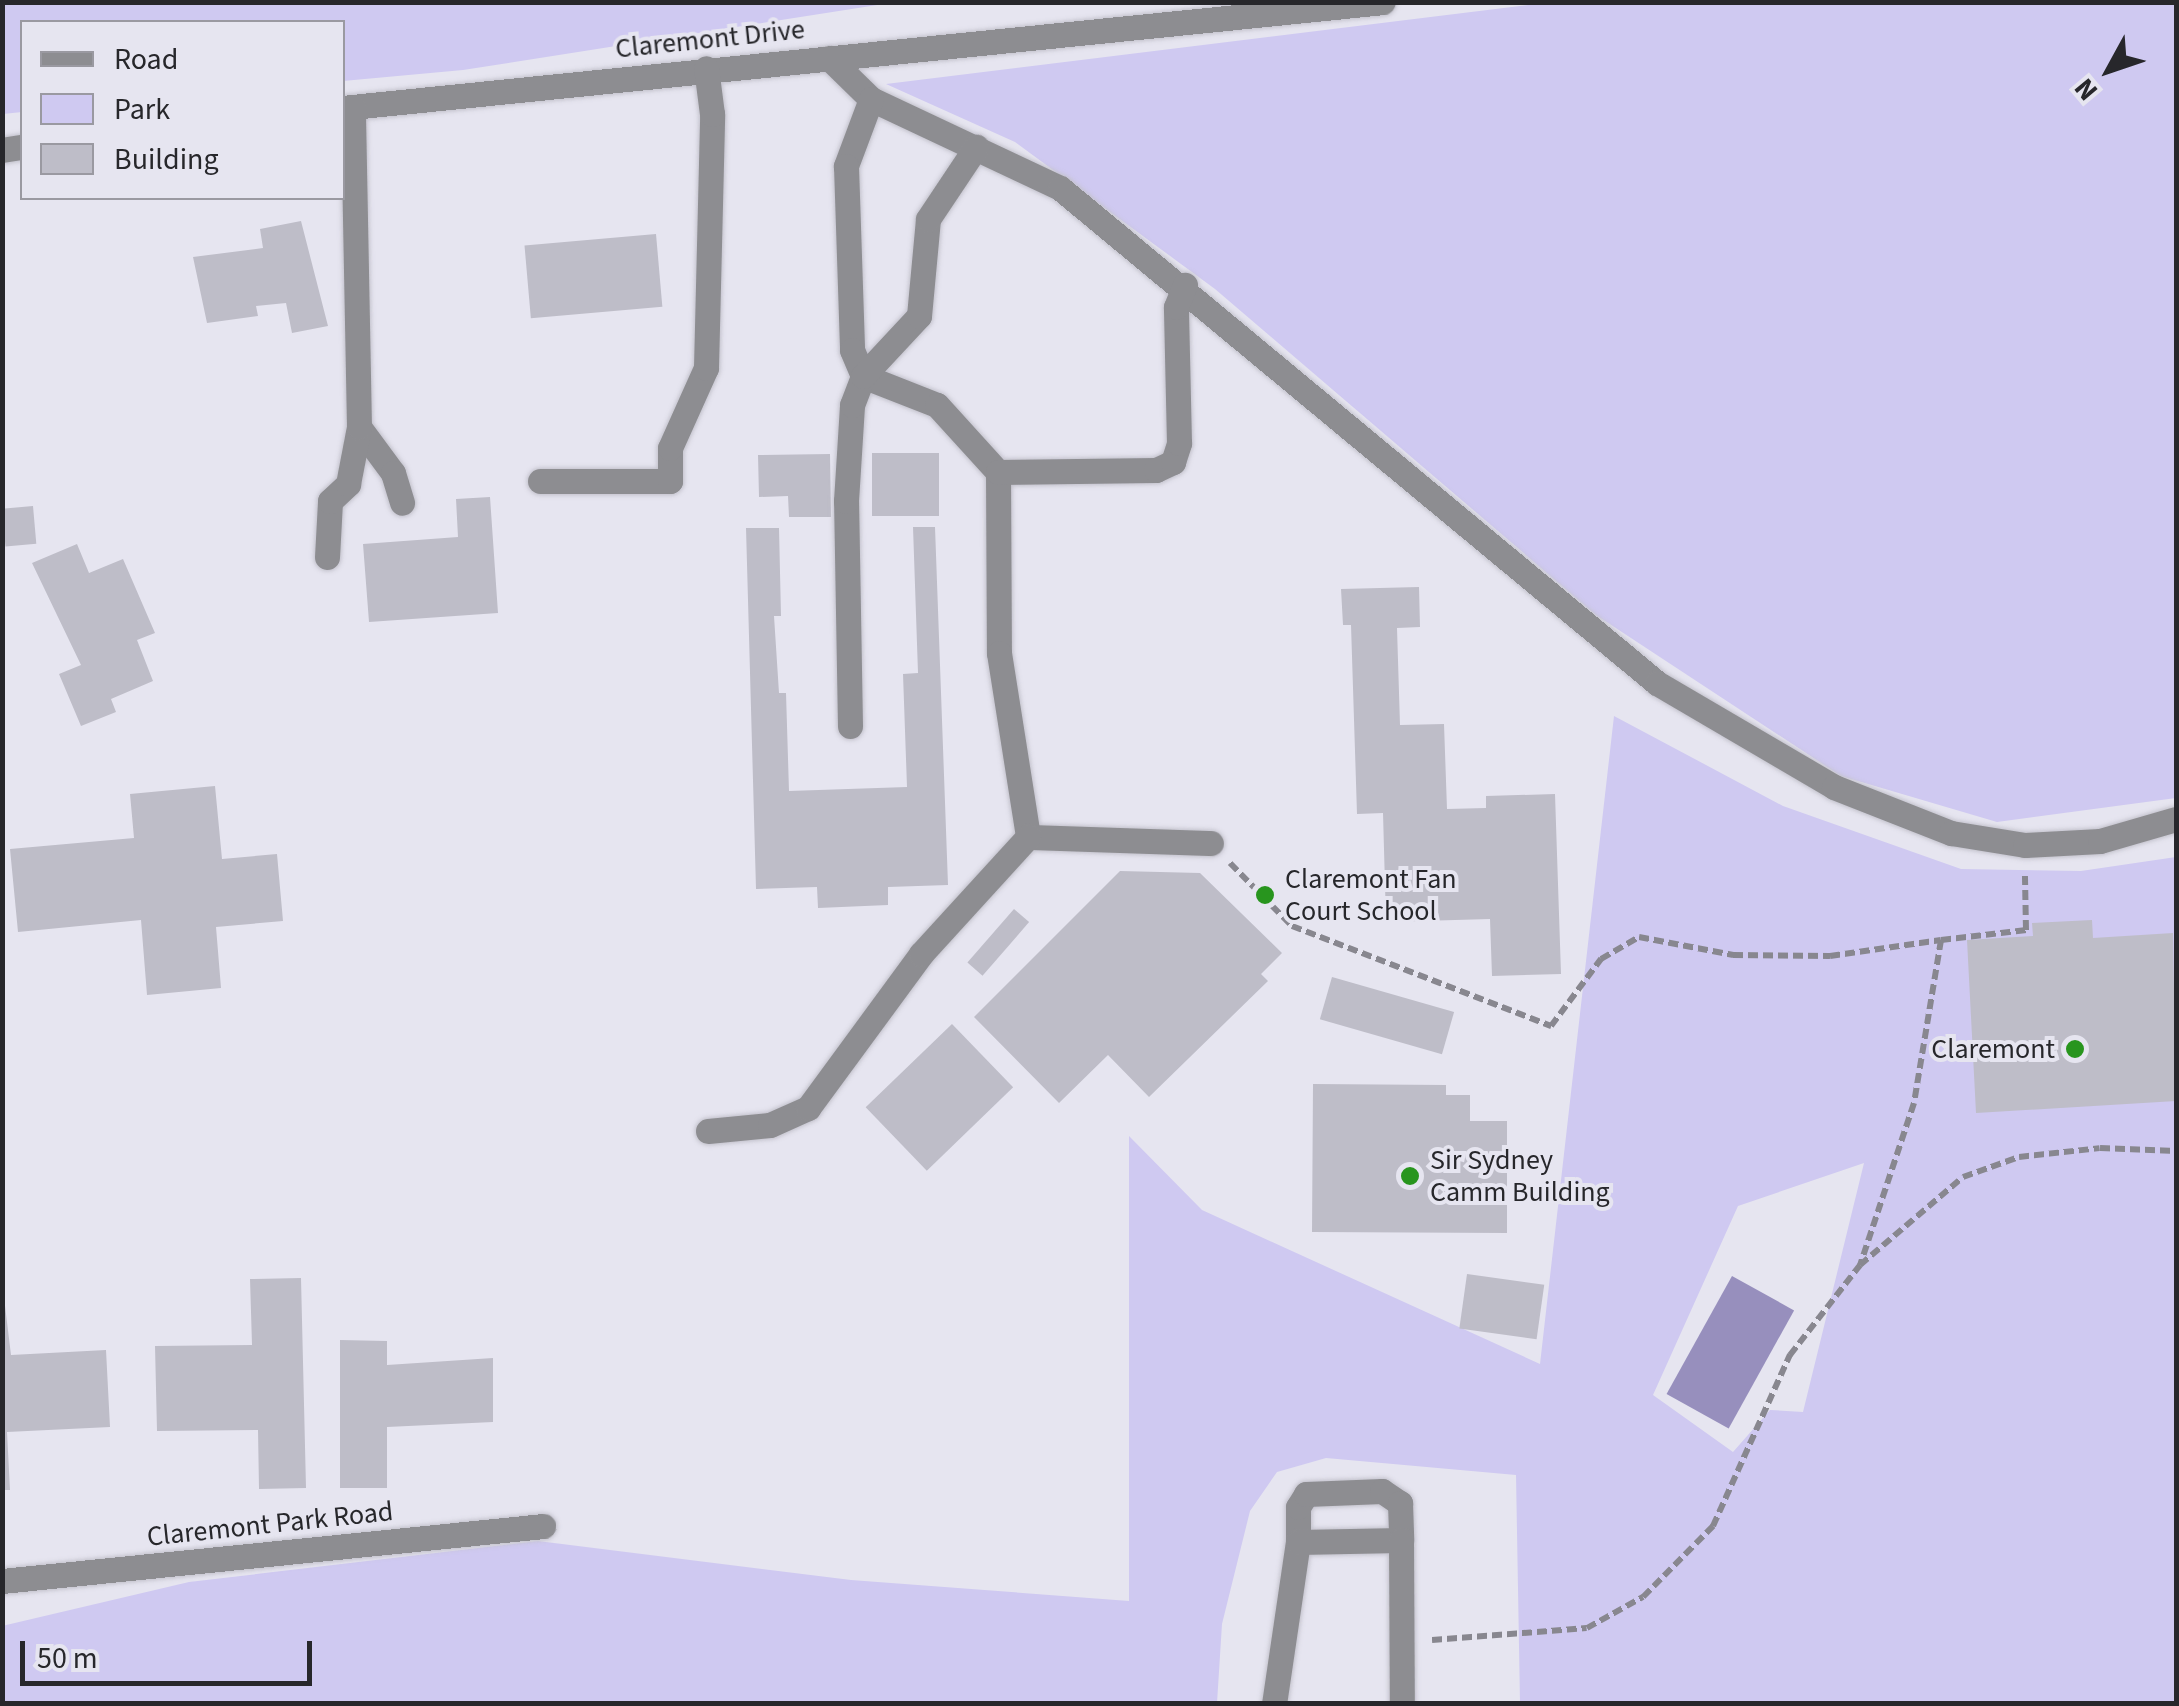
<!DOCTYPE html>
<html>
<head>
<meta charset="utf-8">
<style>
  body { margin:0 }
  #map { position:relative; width:2179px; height:1706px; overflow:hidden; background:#e6e5f0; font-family:"Source Sans 3",sans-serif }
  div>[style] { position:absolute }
  .green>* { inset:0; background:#cfc9f1 }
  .water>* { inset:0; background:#978fbd; transform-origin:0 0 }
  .building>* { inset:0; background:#bebdc8; transform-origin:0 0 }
  .path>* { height:6px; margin-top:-3px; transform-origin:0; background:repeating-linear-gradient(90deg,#88878f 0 10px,transparent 0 15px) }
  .roads { filter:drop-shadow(0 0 2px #c4c3cd) drop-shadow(0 0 2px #c4c3cd) }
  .minor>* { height:25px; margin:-12.5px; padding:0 12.5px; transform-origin:12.5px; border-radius:12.5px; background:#8d8d91 }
  .dots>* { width:28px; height:28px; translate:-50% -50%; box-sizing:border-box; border:5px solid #e6e5f0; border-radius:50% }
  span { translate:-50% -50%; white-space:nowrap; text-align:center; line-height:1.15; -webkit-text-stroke:8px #e6e5f0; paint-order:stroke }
  .street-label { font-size:28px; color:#27272b }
  .poi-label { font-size:28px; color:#27272b }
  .left { translate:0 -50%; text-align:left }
  .right { translate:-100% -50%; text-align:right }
  .frame { position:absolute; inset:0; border:5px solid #27272b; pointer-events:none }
  .legend { position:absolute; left:20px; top:20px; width:325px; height:180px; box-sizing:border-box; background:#e6e5f0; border:2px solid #9a99a1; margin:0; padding:12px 18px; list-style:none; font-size:30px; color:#27272b }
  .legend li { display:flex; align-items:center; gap:20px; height:50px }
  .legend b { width:50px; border:2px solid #9a99a1 }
  .north { position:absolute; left:2059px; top:20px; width:100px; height:100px; -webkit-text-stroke:8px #e6e5f0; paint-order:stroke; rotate:230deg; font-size:28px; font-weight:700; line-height:40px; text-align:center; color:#27272b }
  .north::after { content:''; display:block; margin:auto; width:35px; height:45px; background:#27272b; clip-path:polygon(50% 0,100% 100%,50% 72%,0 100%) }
  .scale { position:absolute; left:20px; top:1641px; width:292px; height:45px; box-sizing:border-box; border:5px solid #27272b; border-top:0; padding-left:12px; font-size:30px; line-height:35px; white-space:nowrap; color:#27272b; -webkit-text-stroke:8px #e6e5f0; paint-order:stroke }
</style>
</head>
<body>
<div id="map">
  <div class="green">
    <div style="clip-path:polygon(3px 3px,3px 2px,890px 3px,463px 70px,343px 81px,342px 22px,22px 22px,22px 112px,3px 114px)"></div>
    <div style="clip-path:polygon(1545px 3px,2176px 3px,2176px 798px,1997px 822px,1841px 776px,1596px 615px,1215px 289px,1015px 142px,886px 84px)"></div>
    <div style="clip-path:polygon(evenodd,1614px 716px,1783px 806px,1961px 869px,2081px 871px,2176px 857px,2176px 1703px,1520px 1703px,1516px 1475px,1326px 1458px,1277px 1472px,1250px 1511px,1222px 1624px,1217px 1703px,3px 1703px,2px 1626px,189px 1582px,538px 1541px,851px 1580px,1129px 1601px,1129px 1136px,1202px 1210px,1540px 1364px,1614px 716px,1864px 1163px,1803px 1412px,1770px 1410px,1733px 1452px,1653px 1395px,1738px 1206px,1864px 1163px)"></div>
  </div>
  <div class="water">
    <div style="left:1732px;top:1276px;width:71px;height:135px;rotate:29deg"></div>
  </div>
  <div class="building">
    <div style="clip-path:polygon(301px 221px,328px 326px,292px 333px,286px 303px,256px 306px,258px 316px,207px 323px,193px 257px,263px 248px,260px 229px)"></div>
    <div style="left:656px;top:234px;width:73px;height:132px;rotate:85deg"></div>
    <div style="left:872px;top:453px;width:67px;height:63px"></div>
    <div style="clip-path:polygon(830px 454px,831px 517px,789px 517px,788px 496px,759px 497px,758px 455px)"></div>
    <div style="clip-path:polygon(490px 497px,498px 613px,369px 622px,363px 544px,458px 537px,456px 499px)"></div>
    <div style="left:33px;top:506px;width:38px;height:31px;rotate:85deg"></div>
    <div style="clip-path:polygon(913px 527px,935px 527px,948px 885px,888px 887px,888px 905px,818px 908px,817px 887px,756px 889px,746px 528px,779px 528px,781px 616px,774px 616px,779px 693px,786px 693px,789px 791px,907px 787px,903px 674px,918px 673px)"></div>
    <div style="clip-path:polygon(77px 544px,89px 573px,123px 559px,155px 633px,137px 640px,153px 681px,111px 699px,116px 712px,81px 726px,59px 674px,81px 665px,32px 563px)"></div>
    <div style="clip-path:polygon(1419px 587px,1420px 627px,1397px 628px,1400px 725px,1444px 724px,1447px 809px,1486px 808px,1486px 796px,1555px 794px,1561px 974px,1492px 976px,1490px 919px,1386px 922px,1383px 813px,1357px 814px,1351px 625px,1343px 625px,1341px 589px)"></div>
    <div style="clip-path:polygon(215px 786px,222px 859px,277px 854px,283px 921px,216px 927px,221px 988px,147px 995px,141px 920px,18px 932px,10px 849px,134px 838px,130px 794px)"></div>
    <div style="clip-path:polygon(1120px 871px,1200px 873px,1282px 953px,1261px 974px,1268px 981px,1149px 1097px,1108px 1055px,1059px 1103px,974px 1017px)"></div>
    <div style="left:1014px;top:909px;width:20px;height:71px;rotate:41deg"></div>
    <div style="clip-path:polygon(2092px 920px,2093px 938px,2173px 933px,2176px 1101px,1976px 1113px,1967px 940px,2033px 936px,2032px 923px)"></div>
    <div style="left:1332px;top:977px;width:127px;height:44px;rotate:16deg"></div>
    <div style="left:952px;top:1024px;width:88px;height:120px;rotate:46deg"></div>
    <div style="clip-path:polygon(1313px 1084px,1446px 1085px,1446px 1095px,1470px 1095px,1470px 1121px,1507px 1121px,1507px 1233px,1312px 1232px)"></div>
    <div style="left:1467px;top:1274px;width:78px;height:55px;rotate:8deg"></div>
    <div style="clip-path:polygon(301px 1278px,306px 1488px,259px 1489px,258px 1430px,157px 1431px,155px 1346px,252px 1345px,250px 1279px)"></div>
    <div style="clip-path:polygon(2px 1281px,11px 1355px,106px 1350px,110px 1427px,7px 1432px,10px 1490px,2px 1490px)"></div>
    <div style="clip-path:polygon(340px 1340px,387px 1341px,387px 1365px,493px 1358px,493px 1422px,387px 1427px,387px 1488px,340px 1488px)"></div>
  </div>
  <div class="path">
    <div style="left:1230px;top:863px;width:88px;rotate:45.5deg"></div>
    <div style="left:1292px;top:926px;width:278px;rotate:21.1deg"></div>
    <div style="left:1551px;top:1026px;width:84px;rotate:-53.3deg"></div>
    <div style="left:1601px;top:959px;width:44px;rotate:-30.1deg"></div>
    <div style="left:1639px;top:937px;width:96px;rotate:10.8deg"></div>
    <div style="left:1733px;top:955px;width:97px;rotate:0.6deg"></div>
    <div style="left:1830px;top:956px;width:112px;rotate:-8.2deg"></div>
    <div style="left:1941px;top:940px;width:165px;rotate:99.4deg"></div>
    <div style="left:1914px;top:1103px;width:171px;rotate:108.4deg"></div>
    <div style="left:1941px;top:940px;width:86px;rotate:-6.7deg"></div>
    <div style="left:2026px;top:930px;width:54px;rotate:-91.1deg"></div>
    <div style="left:1432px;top:1640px;width:155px;rotate:-4.4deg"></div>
    <div style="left:1587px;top:1628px;width:64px;rotate:-29deg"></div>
    <div style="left:1643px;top:1597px;width:100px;rotate:-45.4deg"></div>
    <div style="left:1713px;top:1526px;width:188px;rotate:-65.8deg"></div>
    <div style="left:1790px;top:1355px;width:114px;rotate:-52.1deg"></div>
    <div style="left:1860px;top:1265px;width:135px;rotate:-40.5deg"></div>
    <div style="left:1963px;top:1177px;width:59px;rotate:-19.7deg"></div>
    <div style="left:2019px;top:1157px;width:81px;rotate:-6.3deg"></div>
    <div style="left:2100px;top:1148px;width:76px;rotate:2.3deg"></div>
  </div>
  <div class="roads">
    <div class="minor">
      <div style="left:829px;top:58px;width:59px;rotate:44.3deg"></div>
      <div style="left:871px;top:99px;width:209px;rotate:25.2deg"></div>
      <div style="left:1060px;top:188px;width:776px;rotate:39.66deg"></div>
      <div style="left:1657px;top:683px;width:205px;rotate:30.4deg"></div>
      <div style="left:1834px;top:787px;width:126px;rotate:21.5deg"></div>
      <div style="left:1951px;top:833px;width:75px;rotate:9.2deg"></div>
      <div style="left:2025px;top:845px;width:75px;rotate:-3.1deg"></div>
      <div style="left:2100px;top:841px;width:79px;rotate:-16.1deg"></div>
      <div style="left:871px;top:99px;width:72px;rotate:110.5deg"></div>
      <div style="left:846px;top:166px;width:184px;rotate:88.1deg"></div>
      <div style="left:852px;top:350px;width:28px;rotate:67deg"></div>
      <div style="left:863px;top:376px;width:79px;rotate:21.4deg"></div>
      <div style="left:937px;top:405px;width:91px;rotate:47.7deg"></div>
      <div style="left:998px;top:472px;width:181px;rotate:89.7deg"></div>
      <div style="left:999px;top:653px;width:186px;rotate:81deg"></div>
      <div style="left:1028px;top:837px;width:183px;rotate:1.9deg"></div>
      <div style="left:342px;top:108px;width:1046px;rotate:-5.81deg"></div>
      <div style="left:2px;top:150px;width:20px;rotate:-9deg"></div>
      <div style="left:359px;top:427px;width:57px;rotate:53.5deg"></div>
      <div style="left:393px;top:473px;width:31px;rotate:73deg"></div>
      <div style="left:998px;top:472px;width:158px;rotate:-0.7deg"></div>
      <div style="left:1156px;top:470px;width:19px;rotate:-25deg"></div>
      <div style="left:1173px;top:462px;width:20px;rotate:-72deg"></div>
      <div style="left:1179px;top:443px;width:136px;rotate:-91.3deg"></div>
      <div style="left:1176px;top:307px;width:24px;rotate:-68deg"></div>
      <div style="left:540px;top:481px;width:130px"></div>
      <div style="left:670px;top:481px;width:33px;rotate:-90deg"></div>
      <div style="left:670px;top:448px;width:88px;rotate:-65.8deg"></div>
      <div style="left:706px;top:368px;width:254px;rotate:-88.6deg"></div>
      <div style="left:712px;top:114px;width:46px;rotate:-97.4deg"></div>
      <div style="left:327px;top:557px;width:56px;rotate:-86.9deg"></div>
      <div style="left:330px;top:501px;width:25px;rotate:-43deg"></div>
      <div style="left:348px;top:484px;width:58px;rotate:-79.1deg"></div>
      <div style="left:359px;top:427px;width:320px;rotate:-91.1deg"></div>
      <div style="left:850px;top:726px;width:225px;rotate:-91deg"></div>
      <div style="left:846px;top:501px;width:96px;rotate:-86.4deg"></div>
      <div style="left:852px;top:405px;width:31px;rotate:-69deg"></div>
      <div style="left:863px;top:376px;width:82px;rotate:-47deg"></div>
      <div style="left:919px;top:316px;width:97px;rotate:-84.7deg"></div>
      <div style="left:928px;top:219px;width:87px;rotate:-56.3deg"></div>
      <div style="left:708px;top:1131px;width:62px;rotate:-5.5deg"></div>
      <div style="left:770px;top:1125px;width:42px;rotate:-24.1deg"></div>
      <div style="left:808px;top:1108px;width:191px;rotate:-53.7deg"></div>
      <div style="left:921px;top:954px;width:159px;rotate:-47.6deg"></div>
      <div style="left:1298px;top:1542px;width:35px;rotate:-90deg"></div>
      <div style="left:1298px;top:1507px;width:15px;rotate:-58deg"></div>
      <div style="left:1306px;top:1494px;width:76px;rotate:-2.3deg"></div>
      <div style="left:1382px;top:1491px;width:22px;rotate:34deg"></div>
      <div style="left:1400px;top:1503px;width:37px;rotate:88deg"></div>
      <div style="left:2px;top:1581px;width:544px;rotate:-5.8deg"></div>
      <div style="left:1274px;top:1704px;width:164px;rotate:-81.6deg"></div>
      <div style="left:1298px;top:1542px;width:103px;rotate:-1.1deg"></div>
      <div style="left:1401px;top:1540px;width:164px;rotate:89.7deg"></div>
    </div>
  </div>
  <div class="dots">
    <div style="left:1265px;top:895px;background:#28951e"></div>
    <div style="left:2075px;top:1049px;background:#28951e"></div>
    <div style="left:1410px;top:1176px;background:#28951e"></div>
  </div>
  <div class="street-label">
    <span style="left:710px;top:39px;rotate:-6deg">Claremont Drive</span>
    <span style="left:270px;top:1524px;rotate:-6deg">Claremont Park Road</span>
  </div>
  <div class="poi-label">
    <span class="left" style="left:1285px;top:895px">Claremont Fan<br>Court School</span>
    <span class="right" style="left:2055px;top:1049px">Claremont</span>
    <span class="left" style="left:1430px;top:1176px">Sir Sydney<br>Camm Building</span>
  </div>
  <div class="frame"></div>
  <ul class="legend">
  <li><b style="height:12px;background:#8d8d91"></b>Road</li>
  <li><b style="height:28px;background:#cfc9f1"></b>Park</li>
  <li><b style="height:28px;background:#bebdc8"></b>Building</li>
  </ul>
  <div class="north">N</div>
  <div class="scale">50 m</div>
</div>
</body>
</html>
